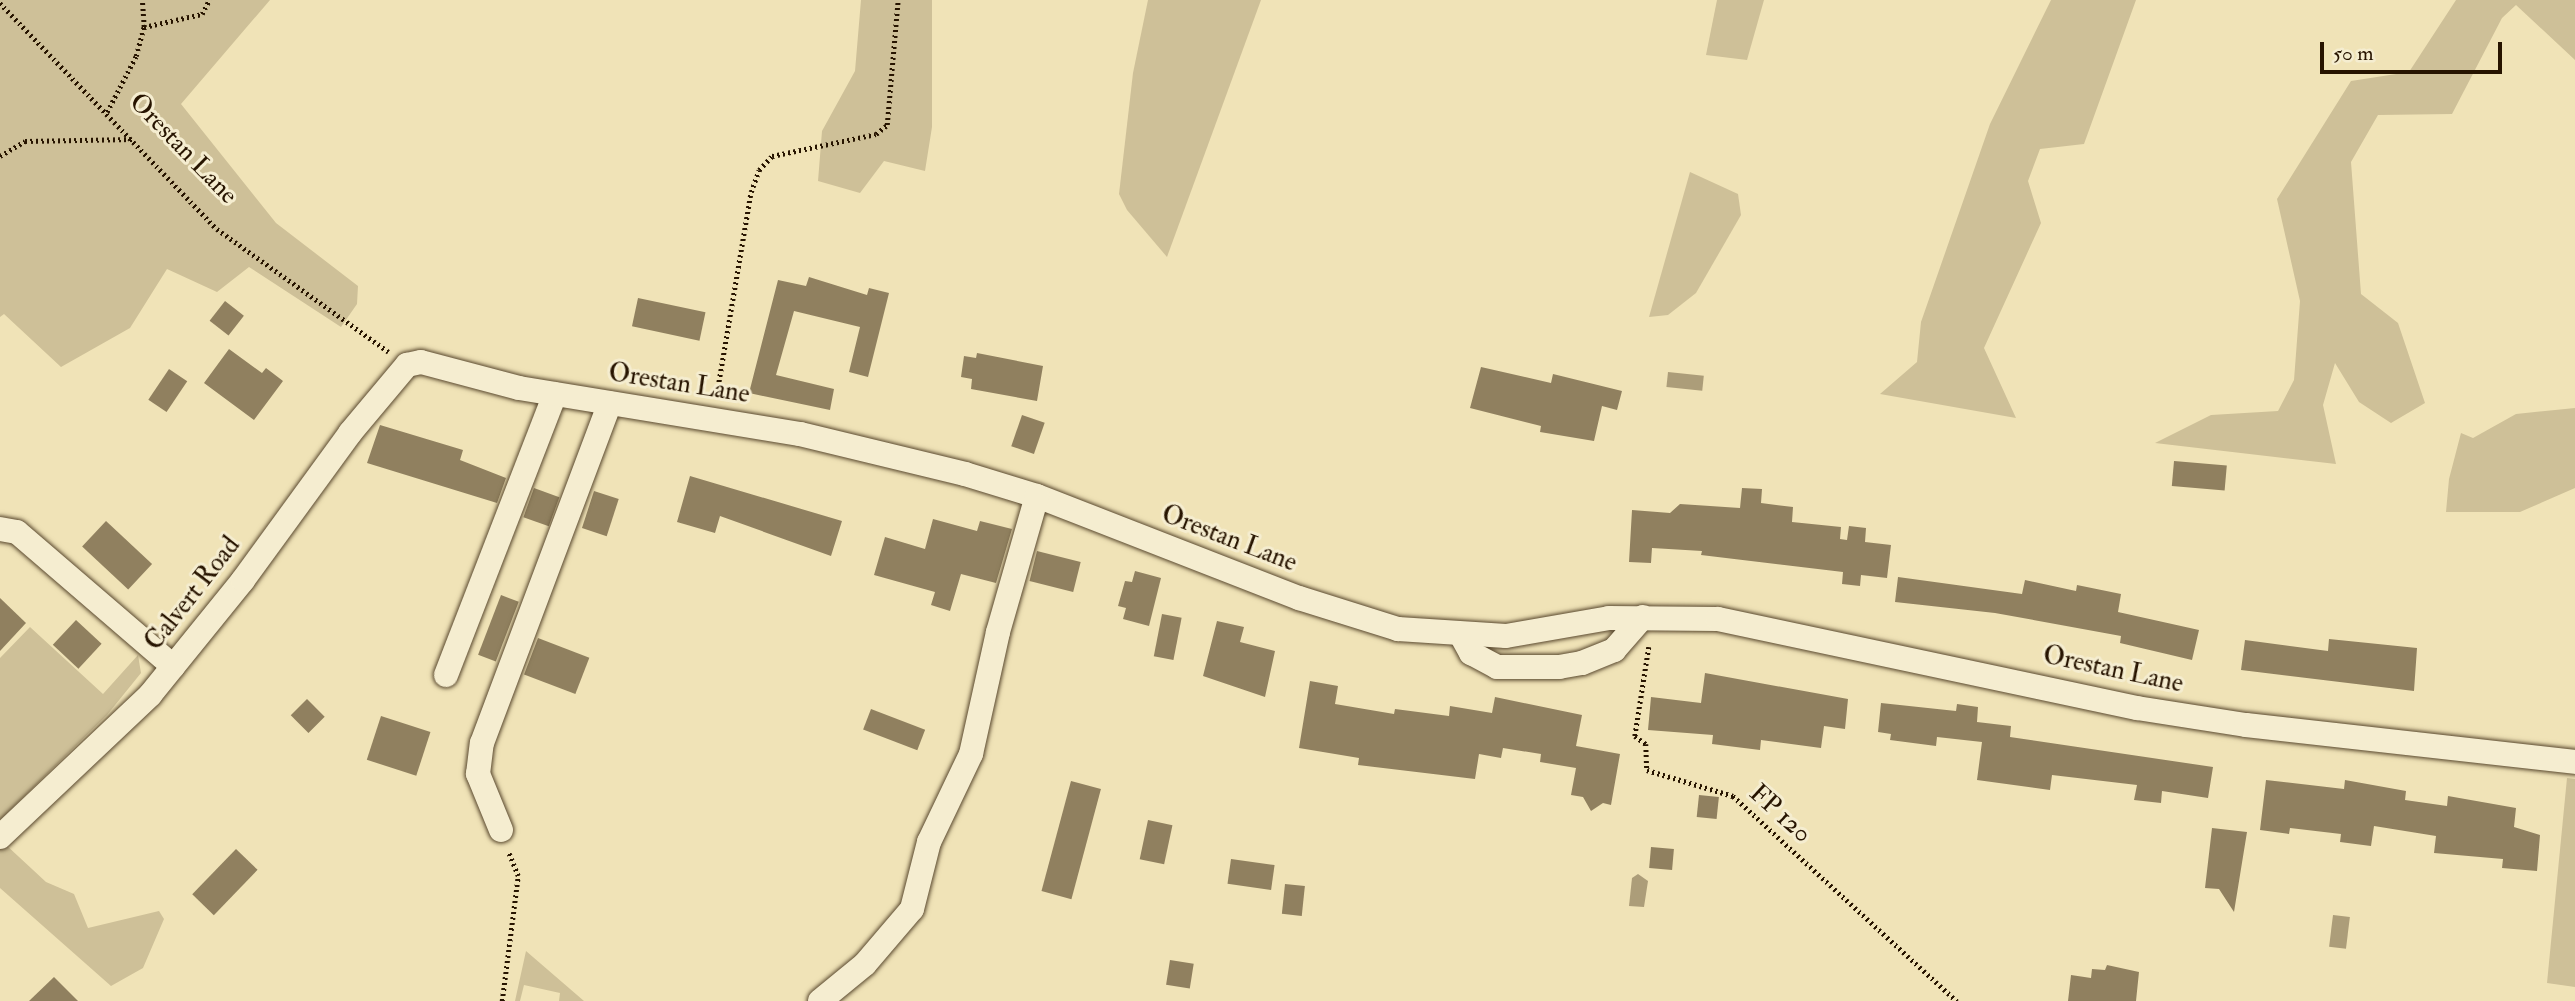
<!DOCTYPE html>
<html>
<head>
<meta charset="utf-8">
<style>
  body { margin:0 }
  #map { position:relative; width:2575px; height:1001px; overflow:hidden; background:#f0e3b7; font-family:"IM FELL Double Pica",serif }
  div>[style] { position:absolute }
  .green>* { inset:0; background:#cec098 }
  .water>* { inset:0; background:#ac9d79; transform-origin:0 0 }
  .building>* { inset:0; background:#90805f; transform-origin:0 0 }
  .path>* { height:4.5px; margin-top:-2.25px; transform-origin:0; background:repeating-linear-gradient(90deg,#271400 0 2px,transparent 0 5.5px) }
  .roads { filter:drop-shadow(0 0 2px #59482e) drop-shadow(0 0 2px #59482e) }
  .minor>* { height:24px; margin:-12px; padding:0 12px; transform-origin:12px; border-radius:12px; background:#f5edd0 }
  span { translate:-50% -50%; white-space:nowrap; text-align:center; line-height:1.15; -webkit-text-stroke:6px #f5edd0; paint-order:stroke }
  .street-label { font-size:26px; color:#271400 }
  .scale { position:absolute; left:2320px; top:42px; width:182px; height:32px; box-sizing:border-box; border:4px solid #271400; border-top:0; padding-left:9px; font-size:21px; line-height:24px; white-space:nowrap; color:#271400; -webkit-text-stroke:5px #f5edd0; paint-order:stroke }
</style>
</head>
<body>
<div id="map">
  <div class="green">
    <div style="clip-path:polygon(0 0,270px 0,181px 104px,276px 223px,358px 286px,357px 304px,341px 327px,249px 267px,217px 292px,167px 269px,130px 328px,61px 367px,4px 314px,0 317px)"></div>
    <div style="clip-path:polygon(861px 0,932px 0,932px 127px,925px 171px,884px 161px,860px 193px,818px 181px,822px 131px,855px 71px)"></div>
    <div style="clip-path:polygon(1148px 0,1261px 0,1167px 257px,1127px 210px,1119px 194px,1133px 73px)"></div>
    <div style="clip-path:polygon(1717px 0,1764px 0,1747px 60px,1706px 55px)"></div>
    <div style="clip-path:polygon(2051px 0,2136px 0,2084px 144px,2040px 149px,2028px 181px,2041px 223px,1984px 348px,2016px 418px,1880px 394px,1917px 362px,1921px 322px,1990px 124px)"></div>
    <div style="clip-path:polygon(2456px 0,2575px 0,2575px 60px,2516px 5px,2502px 18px,2452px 114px,2378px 115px,2351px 162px,2361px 294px,2398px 323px,2425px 403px,2391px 423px,2359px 402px,2335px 363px,2323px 405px,2336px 464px,2155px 443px,2211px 415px,2278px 411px,2294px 380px,2300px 301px,2277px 199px,2351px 81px,2409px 72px)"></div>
    <div style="clip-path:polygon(1690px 172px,1738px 194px,1741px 215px,1696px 293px,1668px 315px,1649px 317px)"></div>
    <div style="clip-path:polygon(2575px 408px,2575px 488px,2520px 512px,2446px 512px,2449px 479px,2461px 433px,2473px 438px,2516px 414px)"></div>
    <div style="clip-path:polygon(30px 627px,103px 694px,138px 655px,141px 673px,107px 715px,0 820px,0 658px)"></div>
    <div style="clip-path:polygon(2567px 778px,2575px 779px,2575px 987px,2547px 983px)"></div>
    <div style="clip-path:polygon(5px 844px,46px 882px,74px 894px,88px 928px,159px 911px,164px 919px,143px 968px,111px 986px,0 888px,0 849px)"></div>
    <div style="clip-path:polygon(526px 951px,584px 1001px,559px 1001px,560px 993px,524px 985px,520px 1001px,515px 1001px)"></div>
  </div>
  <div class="water">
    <div style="left:1668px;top:372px;width:36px;height:15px;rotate:6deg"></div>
    <div style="clip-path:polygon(1638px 874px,1648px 881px,1644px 907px,1629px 906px,1632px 878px)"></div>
    <div style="left:2333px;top:915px;width:17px;height:32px;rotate:7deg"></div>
  </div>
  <div class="building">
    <div style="clip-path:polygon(809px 277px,867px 295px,869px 288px,889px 293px,868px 377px,849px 372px,860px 327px,794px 311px,776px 375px,834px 389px,830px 410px,749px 393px,778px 280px,806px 286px)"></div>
    <div style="left:638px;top:298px;width:69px;height:29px;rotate:12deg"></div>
    <div style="left:225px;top:301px;width:24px;height:25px;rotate:38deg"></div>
    <div style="clip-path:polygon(229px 349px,262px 373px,266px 368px,283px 381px,254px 420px,204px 383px)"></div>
    <div style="clip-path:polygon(977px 353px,1043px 366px,1037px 401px,971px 389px,972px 379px,961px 377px,964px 356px,976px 358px)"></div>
    <div style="clip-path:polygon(1481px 367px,1551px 383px,1553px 374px,1622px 391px,1617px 410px,1602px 406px,1594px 441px,1540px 432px,1541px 426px,1470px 408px)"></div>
    <div style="left:169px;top:369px;width:22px;height:37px;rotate:34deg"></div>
    <div style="left:1022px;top:415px;width:24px;height:33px;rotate:19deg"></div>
    <div style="clip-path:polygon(380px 425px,463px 450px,460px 460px,506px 478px,497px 503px,367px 463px)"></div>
    <div style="left:2174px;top:461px;width:53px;height:25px;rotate:5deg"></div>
    <div style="clip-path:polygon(690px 476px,842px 521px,831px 556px,720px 516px,715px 533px,677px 522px)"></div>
    <div style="left:534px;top:488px;width:27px;height:31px;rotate:20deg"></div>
    <div style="clip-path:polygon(1742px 488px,1762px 489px,1761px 503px,1793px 507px,1792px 522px,1841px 527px,1840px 539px,1847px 540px,1849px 526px,1866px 528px,1865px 542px,1891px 545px,1887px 578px,1861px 575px,1860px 586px,1842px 584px,1843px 572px,1701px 555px,1702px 551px,1652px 548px,1651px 563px,1629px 562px,1632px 510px,1670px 513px,1680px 504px,1740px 508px)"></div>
    <div style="left:594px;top:491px;width:26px;height:39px;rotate:18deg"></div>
    <div style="clip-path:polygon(933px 519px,977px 531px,980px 521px,1012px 529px,996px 583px,961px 574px,950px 611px,931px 605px,935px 592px,874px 575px,885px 537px,925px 549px)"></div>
    <div style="left:106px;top:521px;width:63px;height:35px;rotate:43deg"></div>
    <div style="left:1037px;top:551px;width:45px;height:31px;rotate:14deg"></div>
    <div style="clip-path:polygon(1135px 571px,1161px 578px,1149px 626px,1123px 619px,1126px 608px,1118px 606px,1125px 581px,1132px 582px)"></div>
    <div style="clip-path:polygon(1898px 577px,2022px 594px,2025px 580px,2076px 591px,2077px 585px,2121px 594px,2118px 612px,2199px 630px,2192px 660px,2120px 643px,2121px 636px,1995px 613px,1895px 602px)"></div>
    <div style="left:501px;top:595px;width:19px;height:64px;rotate:21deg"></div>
    <div style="clip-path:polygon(0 598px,26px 623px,0 651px)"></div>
    <div style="left:1162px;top:614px;width:20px;height:43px;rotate:11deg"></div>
    <div style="left:76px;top:620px;width:35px;height:34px;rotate:43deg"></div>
    <div style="clip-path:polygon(1217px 621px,1244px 627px,1240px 642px,1275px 651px,1265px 697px,1203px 676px)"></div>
    <div style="left:538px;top:638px;width:55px;height:39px;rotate:21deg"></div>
    <div style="clip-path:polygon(2329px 639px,2417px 648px,2414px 691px,2241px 670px,2245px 640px,2328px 651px)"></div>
    <div style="clip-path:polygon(1705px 673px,1848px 699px,1845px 729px,1824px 726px,1821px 748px,1761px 740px,1760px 750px,1712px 744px,1713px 735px,1648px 730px,1651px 697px,1701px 703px)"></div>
    <div style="clip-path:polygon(1310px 681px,1338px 686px,1335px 704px,1394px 714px,1395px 709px,1449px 716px,1450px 706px,1492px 713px,1495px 697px,1582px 715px,1576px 746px,1620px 754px,1611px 805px,1603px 803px,1591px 811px,1583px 797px,1571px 795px,1576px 768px,1540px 762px,1541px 754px,1503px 748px,1501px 758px,1479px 754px,1475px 779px,1358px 765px,1359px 758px,1299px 748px)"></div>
    <div style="left:307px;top:699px;width:25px;height:23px;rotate:45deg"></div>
    <div style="clip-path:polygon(1881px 703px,1956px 711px,1957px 704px,1978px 707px,1977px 722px,2011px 726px,2010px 737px,2213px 767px,2208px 798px,2162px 791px,2161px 803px,2134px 800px,2137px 785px,2052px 775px,2050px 790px,1977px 780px,1982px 742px,1937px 737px,1936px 746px,1890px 740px,1891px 734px,1878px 732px)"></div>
    <div style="left:871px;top:709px;width:58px;height:22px;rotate:21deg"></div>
    <div style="left:381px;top:716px;width:52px;height:46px;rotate:18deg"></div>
    <div style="clip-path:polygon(2266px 780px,2344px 789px,2345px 780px,2406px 791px,2405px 800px,2447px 806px,2448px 796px,2516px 808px,2514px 827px,2540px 835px,2537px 871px,2502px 868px,2503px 859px,2434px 853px,2436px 836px,2374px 826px,2371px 846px,2340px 842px,2341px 834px,2290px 828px,2289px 834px,2260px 830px)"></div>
    <div style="left:1071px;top:781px;width:31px;height:114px;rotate:15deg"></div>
    <div style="left:1699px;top:795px;width:20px;height:22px;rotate:6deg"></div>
    <div style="left:1148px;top:820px;width:25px;height:40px;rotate:12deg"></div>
    <div style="clip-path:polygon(2212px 828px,2247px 832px,2234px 912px,2219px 889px,2205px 888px)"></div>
    <div style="left:1651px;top:847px;width:23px;height:21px;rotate:5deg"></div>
    <div style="left:236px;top:849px;width:30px;height:63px;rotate:44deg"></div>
    <div style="left:1231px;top:859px;width:44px;height:25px;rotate:8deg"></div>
    <div style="left:1285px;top:884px;width:20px;height:30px;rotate:6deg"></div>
    <div style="left:1170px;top:960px;width:24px;height:25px;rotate:9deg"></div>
    <div style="clip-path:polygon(2107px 965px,2139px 972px,2136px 1001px,2068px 1001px,2071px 975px,2091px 978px,2092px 969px,2105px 970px)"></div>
    <div style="clip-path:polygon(54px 977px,78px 1001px,29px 1001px)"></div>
  </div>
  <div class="path">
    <div style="left:0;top:3px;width:313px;rotate:46.2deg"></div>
    <div style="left:217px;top:229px;width:211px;rotate:35.6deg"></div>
    <div style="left:144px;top:27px;width:59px;rotate:-12.6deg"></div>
    <div style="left:202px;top:14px;width:16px;rotate:-63deg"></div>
    <div style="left:107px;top:112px;width:63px;rotate:-62.6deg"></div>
    <div style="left:136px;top:56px;width:30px;rotate:-75deg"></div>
    <div style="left:144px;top:27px;width:27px;rotate:-94deg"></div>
    <div style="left:0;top:156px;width:29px;rotate:-31deg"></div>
    <div style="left:25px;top:141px;width:109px;rotate:-1.1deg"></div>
    <div style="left:716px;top:398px;width:209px;rotate:-80.4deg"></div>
    <div style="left:751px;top:192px;width:23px;rotate:-70deg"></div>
    <div style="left:759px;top:170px;width:19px;rotate:-47deg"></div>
    <div style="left:772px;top:156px;width:106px;rotate:-11.9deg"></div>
    <div style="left:876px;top:134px;width:14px;rotate:-39deg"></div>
    <div style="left:887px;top:125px;width:125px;rotate:-85deg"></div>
    <div style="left:1649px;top:647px;width:90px;rotate:98.9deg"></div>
    <div style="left:1635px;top:736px;width:14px;rotate:36deg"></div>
    <div style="left:1646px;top:744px;width:26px;rotate:88deg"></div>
    <div style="left:1647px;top:770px;width:90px;rotate:16.8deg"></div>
    <div style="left:1733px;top:796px;width:304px;rotate:42.5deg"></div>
    <div style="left:502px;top:1001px;width:126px;rotate:-82.7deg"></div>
    <div style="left:518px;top:876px;width:27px;rotate:-112deg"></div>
  </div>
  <div class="roads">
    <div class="minor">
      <div style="left:0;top:529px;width:17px;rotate:10deg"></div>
      <div style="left:17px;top:532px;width:206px;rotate:40.7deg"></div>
      <div style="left:1461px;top:635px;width:21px;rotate:61deg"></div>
      <div style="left:1471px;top:653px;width:30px;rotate:28deg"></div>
      <div style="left:1497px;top:667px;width:62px"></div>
      <div style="left:1559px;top:667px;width:23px;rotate:-10deg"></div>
      <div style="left:1582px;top:663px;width:35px;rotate:-22deg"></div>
      <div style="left:1614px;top:650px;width:44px;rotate:-48.7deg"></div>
      <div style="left:446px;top:675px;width:301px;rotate:-68.8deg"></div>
      <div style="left:501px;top:830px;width:61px;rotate:-112.3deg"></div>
      <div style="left:478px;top:774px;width:31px;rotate:-83deg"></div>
      <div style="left:482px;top:743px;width:363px;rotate:-69.4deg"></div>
      <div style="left:0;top:837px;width:207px;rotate:-43.4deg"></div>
      <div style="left:150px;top:695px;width:148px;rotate:-51deg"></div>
      <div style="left:243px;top:580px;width:182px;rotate:-53.9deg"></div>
      <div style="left:350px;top:433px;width:89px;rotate:-50deg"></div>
      <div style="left:407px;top:365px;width:14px;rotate:-12deg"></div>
      <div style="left:421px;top:362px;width:101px;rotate:14.9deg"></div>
      <div style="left:519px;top:388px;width:285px;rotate:9.3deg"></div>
      <div style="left:800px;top:434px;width:170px;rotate:13.6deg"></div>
      <div style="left:965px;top:474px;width:75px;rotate:17deg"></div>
      <div style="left:1037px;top:496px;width:281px;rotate:21.3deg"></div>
      <div style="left:1299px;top:598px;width:104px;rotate:17.4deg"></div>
      <div style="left:1398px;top:629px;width:108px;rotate:3.7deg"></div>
      <div style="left:1506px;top:636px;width:105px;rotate:-9.9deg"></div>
      <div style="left:1609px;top:618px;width:109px;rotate:0.5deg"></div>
      <div style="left:1718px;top:619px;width:428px;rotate:12deg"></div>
      <div style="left:2137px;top:708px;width:110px;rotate:8.9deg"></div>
      <div style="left:2246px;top:725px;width:331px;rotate:6.4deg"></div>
      <div style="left:820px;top:1001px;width:58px;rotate:-39.4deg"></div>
      <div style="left:865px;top:964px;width:72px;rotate:-49.5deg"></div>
      <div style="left:912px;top:909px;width:69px;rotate:-75.8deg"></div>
      <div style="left:929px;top:842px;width:98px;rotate:-64.5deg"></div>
      <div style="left:971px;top:754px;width:125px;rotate:-77.5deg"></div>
      <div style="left:998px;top:632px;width:141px;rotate:-74deg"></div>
    </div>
  </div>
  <div class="street-label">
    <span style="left:183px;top:149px;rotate:46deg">Orestan Lane</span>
    <span style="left:679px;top:384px;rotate:9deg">Orestan Lane</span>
    <span style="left:1229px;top:539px;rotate:21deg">Orestan Lane</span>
    <span style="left:193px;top:594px;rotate:-52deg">Calvert Road</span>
    <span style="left:2113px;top:670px;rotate:12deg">Orestan Lane</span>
    <span style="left:1780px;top:814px;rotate:42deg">FP 120</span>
  </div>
  <div class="scale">50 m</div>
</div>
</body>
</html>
